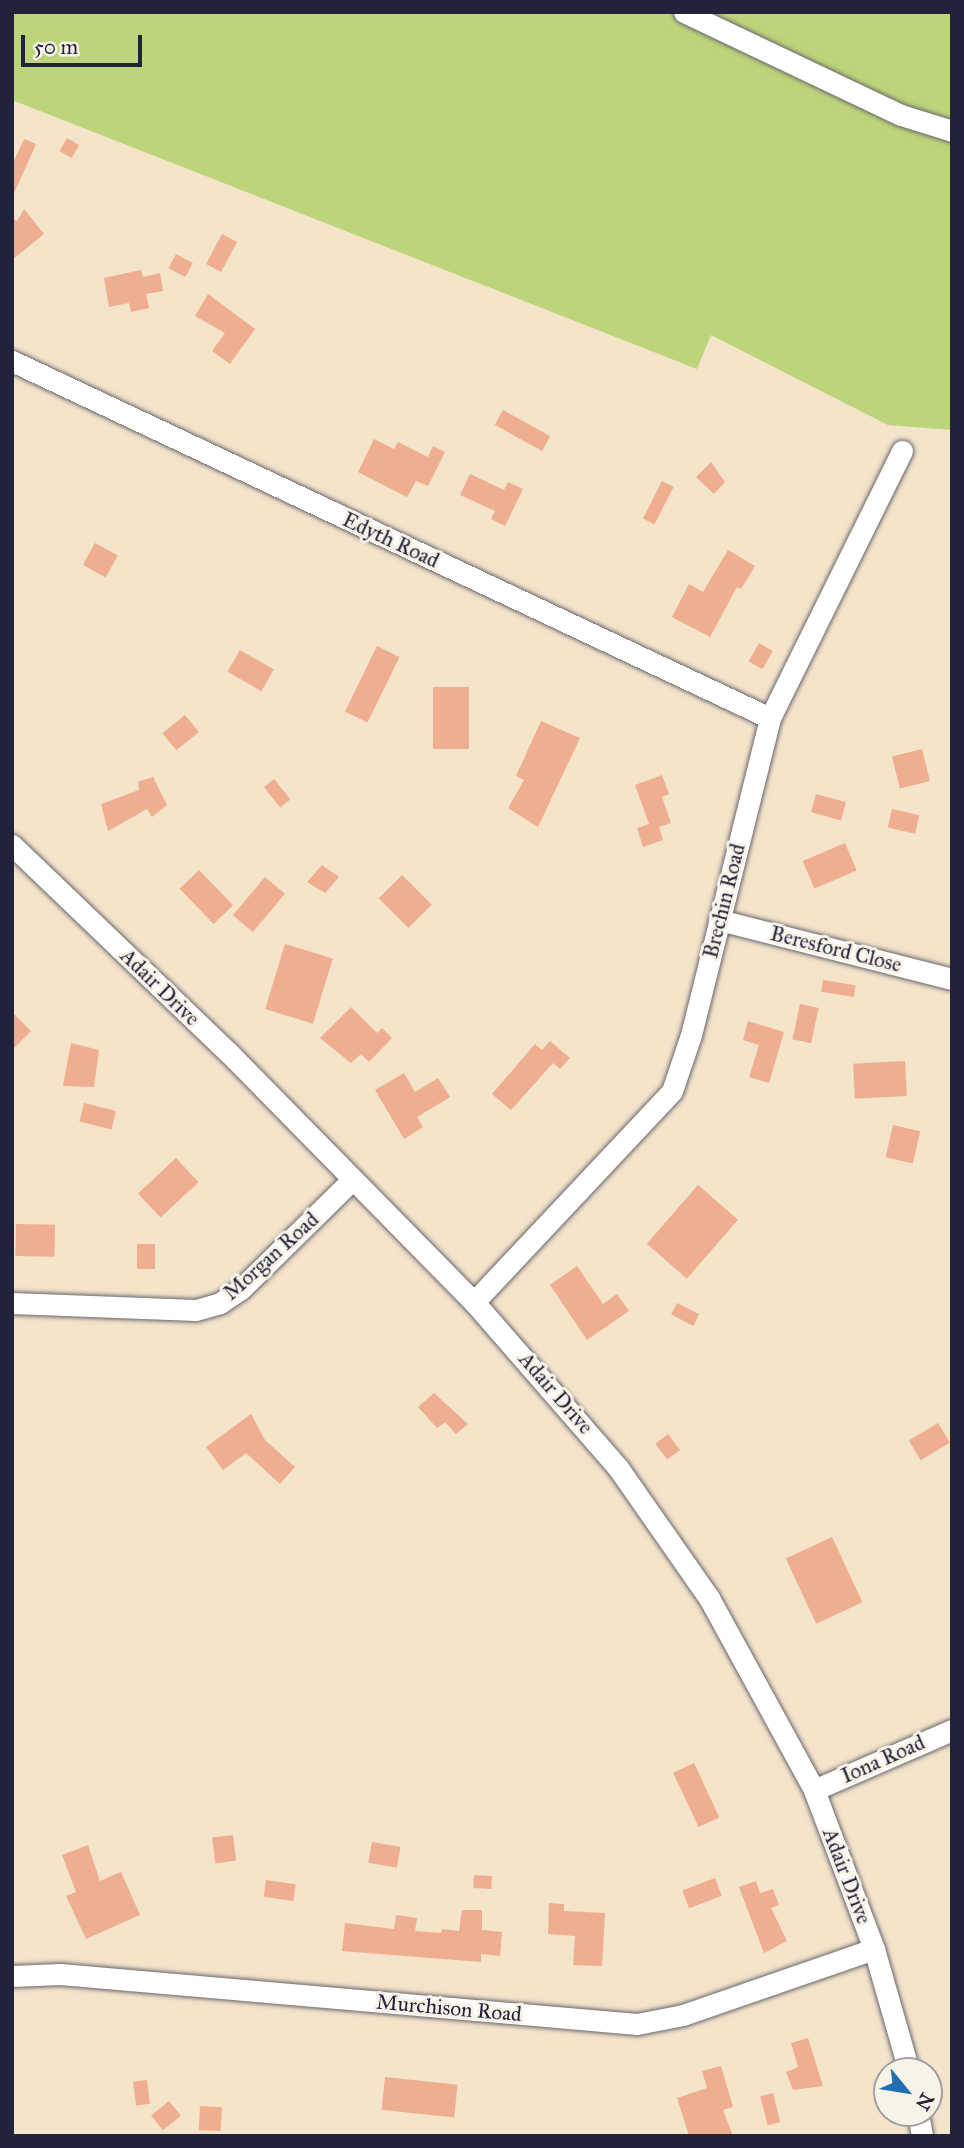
<!DOCTYPE html>
<html>
<head>
<meta charset="utf-8">
<style>
  body { margin:0 }
  #map { position:relative; width:964px; height:2148px; overflow:hidden; background:#f3e4ca; font-family:"IM FELL Great Primer",serif }
  div>[style] { position:absolute }
  .green>* { inset:0; background:#bcd57a }
  .building>* { inset:0; background:#efae8f; transform-origin:0 0 }
  .roads { filter:drop-shadow(0 0 2px #6b666d) drop-shadow(0 0 2px #6b666d) }
  .minor>* { height:21px; margin:-10.5px; padding:0 10.5px; transform-origin:10.5px; border-radius:10.5px; background:#fff }
  span { translate:-50% -50%; white-space:nowrap; text-align:center; line-height:1.15; -webkit-text-stroke:6px #f7f3e8; paint-order:stroke }
  .street-label { font-size:21px; color:#22223b }
  .frame { position:absolute; inset:0; border:14px solid #22223b; pointer-events:none }
  .north { position:absolute; left:873px; top:2057px; width:70px; height:70px; box-sizing:border-box; background:#f7f3e8; border:2px solid #a29fa3; border-radius:50%; rotate:120deg; font-size:19px; font-weight:700; line-height:28px; text-align:center; color:#22223b }
  .north::after { content:''; display:block; margin:auto; width:24px; height:32px; background:#1f6fb2; clip-path:polygon(50% 0,100% 100%,50% 72%,0 100%) }
  .scale { position:absolute; left:21px; top:35px; width:121px; height:32px; box-sizing:border-box; border:4px solid #22223b; border-top:0; padding-left:9px; font-size:21px; line-height:24px; white-space:nowrap; color:#22223b; -webkit-text-stroke:5px #f7f3e8; paint-order:stroke }
</style>
</head>
<body>
<div id="map">
  <div class="green">
    <div style="clip-path:polygon(12px 12px,952px 12px,952px 430px,888px 425px,711px 335px,697px 369px,12px 100px)"></div>
  </div>
  <div class="building">
    <div style="left:67px;top:138px;width:14px;height:15px;rotate:30deg"></div>
    <div style="clip-path:polygon(24px 139px,36px 144px,12px 198px,12px 165px)"></div>
    <div style="clip-path:polygon(24px 209px,44px 234px,12px 260px,12px 218px,17px 221px)"></div>
    <div style="left:222px;top:234px;width:17px;height:34px;rotate:28deg"></div>
    <div style="left:176px;top:254px;width:19px;height:16px;rotate:28deg"></div>
    <div style="clip-path:polygon(141px 270px,143px 277px,160px 273px,163px 291px,146px 294px,149px 308px,131px 312px,129px 303px,109px 307px,104px 278px)"></div>
    <div style="clip-path:polygon(208px 294px,255px 329px,230px 364px,212px 351px,225px 333px,195px 316px)"></div>
    <div style="left:503px;top:410px;width:54px;height:17px;rotate:29deg"></div>
    <div style="clip-path:polygon(374px 439px,394px 449px,398px 442px,428px 457px,433px 446px,445px 452px,428px 486px,416px 481px,407px 497px,358px 472px)"></div>
    <div style="clip-path:polygon(711px 462px,725px 482px,714px 494px,696px 477px)"></div>
    <div style="clip-path:polygon(470px 474px,504px 490px,508px 482px,523px 489px,505px 526px,491px 519px,495px 511px,460px 495px)"></div>
    <div style="left:662px;top:481px;width:13px;height:42px;rotate:27deg"></div>
    <div style="left:95px;top:543px;width:26px;height:25px;rotate:29deg"></div>
    <div style="clip-path:polygon(728px 550px,755px 566px,741px 589px,737px 587px,710px 637px,672px 617px,689px 584px,703px 592px)"></div>
    <div style="left:759px;top:643px;width:16px;height:21px;rotate:30deg"></div>
    <div style="left:377px;top:646px;width:25px;height:73px;rotate:26deg"></div>
    <div style="left:240px;top:650px;width:39px;height:25px;rotate:30deg"></div>
    <div style="left:469px;top:687px;width:62px;height:36px;rotate:90deg"></div>
    <div style="left:185px;top:715px;width:22px;height:29px;rotate:51deg"></div>
    <div style="clip-path:polygon(541px 721px,580px 738px,538px 827px,508px 808px,524px 780px,516px 776px)"></div>
    <div style="left:922px;top:749px;width:33px;height:31px;rotate:76deg"></div>
    <div style="clip-path:polygon(662px 775px,669px 794px,662px 797px,671px 823px,659px 827px,663px 840px,643px 847px,637px 828px,649px 824px,635px 785px)"></div>
    <div style="clip-path:polygon(153px 777px,167px 805px,152px 817px,147px 809px,108px 831px,101px 804px,139px 790px,138px 782px)"></div>
    <div style="left:274px;top:779px;width:26px;height:13px;rotate:51deg"></div>
    <div style="left:816px;top:794px;width:31px;height:19px;rotate:15deg"></div>
    <div style="left:892px;top:809px;width:28px;height:19px;rotate:13deg"></div>
    <div style="left:845px;top:843px;width:30px;height:46px;rotate:67deg"></div>
    <div style="clip-path:polygon(322px 865px,339px 877px,325px 893px,307px 882px)"></div>
    <div style="left:199px;top:870px;width:49px;height:27px;rotate:46deg"></div>
    <div style="left:402px;top:875px;width:42px;height:33px;rotate:45deg"></div>
    <div style="left:265px;top:877px;width:26px;height:50px;rotate:40deg"></div>
    <div style="left:285px;top:944px;width:50px;height:68px;rotate:17deg"></div>
    <div style="left:823px;top:980px;width:33px;height:12px;rotate:9deg"></div>
    <div style="left:800px;top:1004px;width:19px;height:36px;rotate:12deg"></div>
    <div style="clip-path:polygon(351px 1007px,377px 1033px,382px 1028px,392px 1038px,369px 1062px,361px 1054px,351px 1063px,320px 1038px)"></div>
    <div style="clip-path:polygon(12px 1012px,31px 1031px,12px 1050px)"></div>
    <div style="clip-path:polygon(748px 1021px,784px 1032px,769px 1083px,749px 1077px,759px 1045px,743px 1040px)"></div>
    <div style="clip-path:polygon(550px 1041px,570px 1058px,560px 1069px,553px 1063px,511px 1110px,492px 1094px,535px 1044px,542px 1050px)"></div>
    <div style="clip-path:polygon(71px 1043px,99px 1050px,94px 1087px,63px 1086px)"></div>
    <div style="left:905px;top:1061px;width:35px;height:52px;rotate:87deg"></div>
    <div style="clip-path:polygon(404px 1073px,415px 1092px,438px 1078px,450px 1097px,417px 1117px,423px 1127px,404px 1139px,375px 1090px)"></div>
    <div style="left:84px;top:1103px;width:33px;height:19px;rotate:14deg"></div>
    <div style="left:893px;top:1125px;width:28px;height:33px;rotate:13deg"></div>
    <div style="left:176px;top:1158px;width:33px;height:52px;rotate:47deg"></div>
    <div style="left:698px;top:1185px;width:53px;height:78px;rotate:41deg"></div>
    <div style="left:16px;top:1224px;width:39px;height:32px;rotate:1deg"></div>
    <div style="left:137px;top:1244px;width:18px;height:25px"></div>
    <div style="clip-path:polygon(577px 1266px,603px 1304px,617px 1294px,629px 1311px,587px 1340px,550px 1285px)"></div>
    <div style="left:677px;top:1303px;width:25px;height:13px;rotate:27deg"></div>
    <div style="clip-path:polygon(434px 1393px,468px 1424px,456px 1434px,445px 1422px,437px 1428px,418px 1407px)"></div>
    <div style="clip-path:polygon(251px 1414px,265px 1440px,295px 1467px,280px 1484px,246px 1453px,223px 1470px,206px 1447px)"></div>
    <div style="left:938px;top:1423px;width:23px;height:34px;rotate:59deg"></div>
    <div style="left:668px;top:1434px;width:20px;height:16px;rotate:53deg"></div>
    <div style="left:832px;top:1537px;width:72px;height:51px;rotate:65deg"></div>
    <div style="left:694px;top:1763px;width:60px;height:23px;rotate:65deg"></div>
    <div style="left:233px;top:1835px;width:26px;height:21px;rotate:83deg"></div>
    <div style="left:372px;top:1842px;width:29px;height:21px;rotate:10deg"></div>
    <div style="clip-path:polygon(88px 1845px,100px 1881px,121px 1872px,140px 1915px,86px 1939px,66px 1896px,76px 1892px,62px 1855px)"></div>
    <div style="left:474px;top:1875px;width:18px;height:13px;rotate:3deg"></div>
    <div style="left:715px;top:1878px;width:19px;height:35px;rotate:69deg"></div>
    <div style="left:266px;top:1880px;width:30px;height:17px;rotate:8deg"></div>
    <div style="clip-path:polygon(756px 1881px,760px 1893px,773px 1889px,779px 1905px,771px 1908px,787px 1941px,764px 1953px,739px 1887px)"></div>
    <div style="clip-path:polygon(549px 1903px,564px 1904px,564px 1911px,605px 1913px,602px 1966px,573px 1965px,575px 1936px,548px 1934px)"></div>
    <div style="clip-path:polygon(462px 1910px,482px 1910px,482px 1930px,502px 1932px,500px 1956px,481px 1954px,481px 1962px,342px 1951px,345px 1923px,394px 1929px,396px 1915px,417px 1918px,415px 1931px,441px 1933px,442px 1929px,459px 1931px)"></div>
    <div style="clip-path:polygon(808px 2038px,823px 2086px,793px 2090px,786px 2072px,798px 2067px,791px 2043px)"></div>
    <div style="clip-path:polygon(721px 2066px,733px 2107px,723px 2110px,733px 2136px,689px 2136px,677px 2098px,707px 2088px,702px 2071px)"></div>
    <div style="left:385px;top:2077px;width:73px;height:33px;rotate:6deg"></div>
    <div style="left:147px;top:2080px;width:24px;height:14px;rotate:83deg"></div>
    <div style="left:773px;top:2093px;width:30px;height:13px;rotate:76deg"></div>
    <div style="left:169px;top:2101px;width:19px;height:23px;rotate:51deg"></div>
    <div style="left:200px;top:2106px;width:22px;height:24px;rotate:3deg"></div>
  </div>
  <div class="roads">
    <div class="minor">
      <div style="left:684px;top:12px;width:240px;rotate:25.4deg"></div>
      <div style="left:901px;top:115px;width:53px;rotate:17.4deg"></div>
      <div style="left:12px;top:361px;width:838px;rotate:25.22deg"></div>
      <div style="left:12px;top:845px;width:301px;rotate:43.8deg"></div>
      <div style="left:229px;top:1053px;width:349px;rotate:45.5deg"></div>
      <div style="left:474px;top:1302px;width:221px;rotate:49deg"></div>
      <div style="left:619px;top:1469px;width:157px;rotate:55.1deg"></div>
      <div style="left:709px;top:1598px;width:219px;rotate:61.3deg"></div>
      <div style="left:814px;top:1790px;width:170px;rotate:69.3deg"></div>
      <div style="left:874px;top:1949px;width:127px;rotate:74deg"></div>
      <div style="left:719px;top:920px;width:240px;rotate:14.2deg"></div>
      <div style="left:474px;top:1302px;width:289px;rotate:-46.8deg"></div>
      <div style="left:672px;top:1091px;width:59px;rotate:-71.3deg"></div>
      <div style="left:691px;top:1035px;width:327px;rotate:-76deg"></div>
      <div style="left:770px;top:718px;width:298px;rotate:-63.7deg"></div>
      <div style="left:12px;top:1303px;width:184px;rotate:2.2deg"></div>
      <div style="left:196px;top:1310px;width:25px;rotate:-16deg"></div>
      <div style="left:220px;top:1303px;width:25px;rotate:-34deg"></div>
      <div style="left:241px;top:1289px;width:156px;rotate:-44.5deg"></div>
      <div style="left:814px;top:1790px;width:150px;rotate:-23.5deg"></div>
      <div style="left:12px;top:1976px;width:48px;rotate:-2.4deg"></div>
      <div style="left:60px;top:1974px;width:579px;rotate:4.95deg"></div>
      <div style="left:637px;top:2024px;width:47px;rotate:-11.1deg"></div>
      <div style="left:683px;top:2015px;width:202px;rotate:-19.1deg"></div>
      <div style="left:918px;top:2113px;width:23px;rotate:80deg"></div>
    </div>
  </div>
  <div class="street-label">
    <span style="left:391px;top:540px;rotate:25deg">Edyth Road</span>
    <span style="left:724px;top:901px;rotate:-76deg">Brechin Road</span>
    <span style="left:836px;top:949px;rotate:14deg">Beresford Close</span>
    <span style="left:160px;top:987px;rotate:44deg">Adair Drive</span>
    <span style="left:271px;top:1256px;rotate:-42deg">Morgan Road</span>
    <span style="left:556px;top:1393px;rotate:49deg">Adair Drive</span>
    <span style="left:883px;top:1759px;rotate:-24deg">Iona Road</span>
    <span style="left:847px;top:1876px;rotate:69deg">Adair Drive</span>
    <span style="left:449px;top:2008px;rotate:5deg">Murchison Road</span>
  </div>
  <div class="frame"></div>
  <div class="north">N</div>
  <div class="scale">50 m</div>
</div>
</body>
</html>
